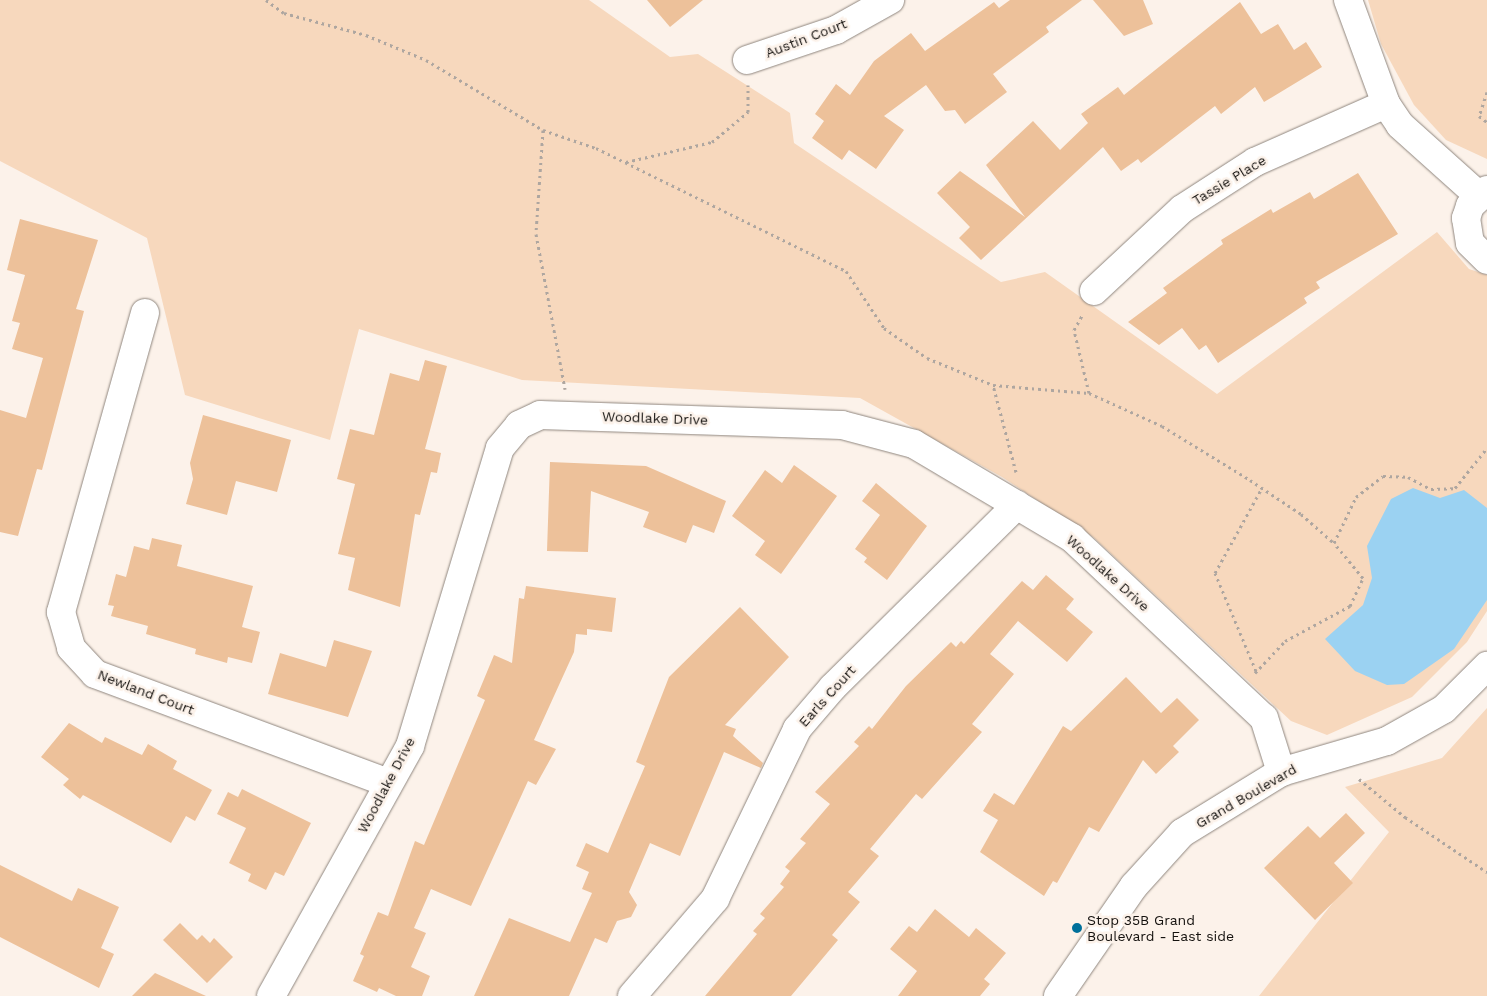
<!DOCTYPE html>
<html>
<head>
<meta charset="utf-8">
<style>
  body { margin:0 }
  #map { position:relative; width:1487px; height:996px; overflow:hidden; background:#fcf2ea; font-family:"Work Sans",sans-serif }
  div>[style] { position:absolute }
  .green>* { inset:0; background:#f7d8bd }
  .water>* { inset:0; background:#9bd2f2 }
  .building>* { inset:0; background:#edc19a }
  .path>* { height:3px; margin-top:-1.5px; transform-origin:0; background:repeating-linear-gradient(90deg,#aea6a0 0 2.5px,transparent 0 6.5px) }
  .roads { filter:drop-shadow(0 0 1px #8f867e) drop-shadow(0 0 1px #8f867e) }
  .minor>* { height:28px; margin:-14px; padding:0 14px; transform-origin:14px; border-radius:14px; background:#fff }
  .dots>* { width:14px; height:14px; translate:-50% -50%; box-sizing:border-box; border:2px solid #fcf2ea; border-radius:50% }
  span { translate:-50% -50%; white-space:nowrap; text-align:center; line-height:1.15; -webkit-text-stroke:5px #fcf2ea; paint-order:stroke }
  .street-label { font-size:14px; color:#15120f }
  .poi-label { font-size:14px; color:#15120f }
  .left { translate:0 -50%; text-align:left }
</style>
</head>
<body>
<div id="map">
  <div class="green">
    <div style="clip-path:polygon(0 0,589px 0,670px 57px,698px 54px,790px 113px,794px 143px,1001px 282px,1045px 272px,1217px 394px,1437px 232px,1469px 269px,1487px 275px,1487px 611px,1467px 642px,1412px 697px,1327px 735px,1291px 721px,1093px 537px,1002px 477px,860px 398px,522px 380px,359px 329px,330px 440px,185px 395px,147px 238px,0 161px)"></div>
    <div style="clip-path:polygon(1368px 0,1487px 0,1487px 159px,1446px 140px,1414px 105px,1381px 44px)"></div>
    <div style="clip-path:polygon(1487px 708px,1487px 996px,1259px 996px,1389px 832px,1345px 787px,1442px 758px)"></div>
  </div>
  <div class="water">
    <div style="clip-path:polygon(1413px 488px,1440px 498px,1464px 490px,1487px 508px,1487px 600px,1454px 649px,1404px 684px,1387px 685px,1355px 671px,1325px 639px,1363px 605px,1372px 578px,1367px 546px,1391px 499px)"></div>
  </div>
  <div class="building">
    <div style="clip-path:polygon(647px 0,703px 0,670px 27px)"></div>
    <div style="clip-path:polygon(1010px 0,1082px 0,1046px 27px,1049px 32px,993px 74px,1007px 92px,965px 124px,955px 110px,945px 111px,926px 85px,884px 116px,904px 130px,876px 169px,849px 150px,842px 160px,812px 138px,824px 121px,815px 114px,836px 84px,850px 95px,874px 61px,911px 33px,925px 51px,994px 2px,999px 8px)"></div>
    <div style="clip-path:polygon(1093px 0,1143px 0,1153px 24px,1124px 36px)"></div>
    <div style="clip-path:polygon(1240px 2px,1261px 34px,1278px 24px,1294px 50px,1306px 42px,1322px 67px,1264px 102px,1255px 87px,1221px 114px,1215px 106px,1141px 163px,1138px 159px,1121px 171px,1103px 147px,981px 260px,959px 238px,970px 227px,937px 193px,960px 171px,1025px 217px,986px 165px,1033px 121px,1060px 150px,1088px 123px,1081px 114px,1118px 87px,1124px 95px)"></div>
    <div style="clip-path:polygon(1358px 173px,1398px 234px,1316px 282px,1320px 288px,1304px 298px,1307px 303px,1218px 363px,1206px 345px,1199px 350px,1182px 328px,1159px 345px,1128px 322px,1167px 293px,1163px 288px,1223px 244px,1221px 240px,1271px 209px,1273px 213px,1310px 192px,1314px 199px)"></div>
    <div style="clip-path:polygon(20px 219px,98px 240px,76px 309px,84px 311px,42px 470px,37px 469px,18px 536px,0 532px,0 410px,26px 418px,43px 358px,12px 349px,20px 323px,12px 321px,25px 275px,7px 270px)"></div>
    <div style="clip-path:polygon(425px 360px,447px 366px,425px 449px,441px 453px,437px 473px,431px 472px,420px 515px,415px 514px,400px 607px,348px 590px,355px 558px,338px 554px,355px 484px,337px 479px,350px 429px,374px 435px,390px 373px,419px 381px)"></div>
    <div style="clip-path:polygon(203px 415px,291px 440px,277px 492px,236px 481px,227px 515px,186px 504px,193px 479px,190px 463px)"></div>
    <div style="clip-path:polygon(550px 462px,646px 466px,726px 501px,714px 533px,693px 525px,686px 543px,643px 527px,649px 512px,591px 491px,588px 552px,547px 551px)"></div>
    <div style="clip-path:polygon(794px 465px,837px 496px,781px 574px,755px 555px,765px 541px,732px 516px,765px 470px,782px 483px)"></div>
    <div style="clip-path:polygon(876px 483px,927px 526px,887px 580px,864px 562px,867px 558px,855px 549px,880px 515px,862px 501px)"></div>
    <div style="clip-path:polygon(152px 538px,182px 545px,177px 566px,253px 586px,242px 627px,260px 632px,252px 663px,228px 657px,227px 663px,195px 654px,196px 649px,146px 634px,148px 626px,111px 616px,114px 606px,108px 605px,116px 574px,126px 577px,134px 546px,149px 550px)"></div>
    <div style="clip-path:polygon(1046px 575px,1074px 599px,1066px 609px,1093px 632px,1067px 662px,1018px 621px,990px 654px,1014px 674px,972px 724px,982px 732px,922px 799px,916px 794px,870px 849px,879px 856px,848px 892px,860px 902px,832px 935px,838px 940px,791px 996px,705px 996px,757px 934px,753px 931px,765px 918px,760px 914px,784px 887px,780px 884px,790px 871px,785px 867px,806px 843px,800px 839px,830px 804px,815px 792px,859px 746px,854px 742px,869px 726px,872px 729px,906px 686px,951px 642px,956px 647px,961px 641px,964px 644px,1022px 581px,1033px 590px)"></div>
    <div style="clip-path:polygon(526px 586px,616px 598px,612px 632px,587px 629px,587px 635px,576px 634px,574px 652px,534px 740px,556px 749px,536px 785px,528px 781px,471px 906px,431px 889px,414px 928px,426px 933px,411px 967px,430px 976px,422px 996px,396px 996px,379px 988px,377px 992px,353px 981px,364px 956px,360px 954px,378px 912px,388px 916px,415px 841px,424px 845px,485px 700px,477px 696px,494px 655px,512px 663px,519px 598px,524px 599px)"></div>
    <div style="clip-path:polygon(740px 607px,789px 657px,725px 725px,736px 729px,733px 736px,763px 763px,761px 768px,724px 752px,680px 856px,650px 843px,629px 892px,637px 905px,631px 917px,617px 921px,607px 943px,595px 938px,569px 996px,474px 996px,509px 918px,570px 942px,592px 893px,582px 889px,589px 872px,576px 866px,586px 843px,608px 853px,645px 766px,636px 762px,669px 677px)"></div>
    <div style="clip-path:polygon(334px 640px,372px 651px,348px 717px,268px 694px,280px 653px,326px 667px)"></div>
    <div style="clip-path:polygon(1126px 677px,1161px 713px,1177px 698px,1199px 720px,1173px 746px,1179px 752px,1156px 774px,1143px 760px,1099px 832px,1089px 827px,1057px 883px,1053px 881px,1044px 896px,980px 852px,998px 820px,983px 811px,994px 793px,1014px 805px,1063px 726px,1071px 731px)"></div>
    <div style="clip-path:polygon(69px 723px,102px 743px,105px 737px,142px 755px,148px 744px,177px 761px,173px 769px,212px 790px,195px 821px,186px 816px,171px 843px,83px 795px,80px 799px,63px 785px,69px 779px,41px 757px)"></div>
    <div style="clip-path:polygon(242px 789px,311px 823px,284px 876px,275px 872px,266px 890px,248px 881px,251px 874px,229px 863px,246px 828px,217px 814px,228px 792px,238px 797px)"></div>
    <div style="clip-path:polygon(1346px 813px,1365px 833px,1334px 863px,1353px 883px,1315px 920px,1264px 868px,1308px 826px,1320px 838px)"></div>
    <div style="clip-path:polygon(0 865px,72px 901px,78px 888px,119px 907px,101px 948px,114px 954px,99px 988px,0 937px)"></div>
    <div style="clip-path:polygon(935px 909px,969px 937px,976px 928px,1006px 953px,984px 979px,990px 984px,980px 996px,898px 996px,917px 971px,890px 949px,909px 926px,917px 932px)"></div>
    <div style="clip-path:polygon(180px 923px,197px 940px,202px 935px,210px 943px,214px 938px,233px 957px,207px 983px,163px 940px)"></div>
    <div style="clip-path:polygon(155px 973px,206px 996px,132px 996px)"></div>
  </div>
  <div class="path">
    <div style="left:266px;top:0;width:22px;rotate:36deg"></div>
    <div style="left:284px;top:13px;width:85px;rotate:15deg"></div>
    <div style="left:366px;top:35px;width:65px;rotate:22.6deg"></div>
    <div style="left:426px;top:60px;width:136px;rotate:30.9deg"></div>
    <div style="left:543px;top:130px;width:56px;rotate:18.8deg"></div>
    <div style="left:596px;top:148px;width:279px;rotate:26.2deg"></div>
    <div style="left:846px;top:271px;width:69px;rotate:56.3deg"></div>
    <div style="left:884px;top:328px;width:52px;rotate:34.9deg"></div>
    <div style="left:927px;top:358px;width:71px;rotate:22.2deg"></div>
    <div style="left:1487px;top:92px;width:25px;rotate:108deg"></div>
    <div style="left:1479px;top:116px;width:10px;rotate:37deg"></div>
    <div style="left:543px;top:130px;width:104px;rotate:93.9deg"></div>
    <div style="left:536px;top:234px;width:158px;rotate:79.4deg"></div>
    <div style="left:626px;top:162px;width:88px;rotate:-13.1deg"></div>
    <div style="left:712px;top:142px;width:47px;rotate:-39.8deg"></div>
    <div style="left:748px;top:112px;width:27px;rotate:-90deg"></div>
    <div style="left:1089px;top:393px;width:80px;rotate:24.3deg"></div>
    <div style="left:1162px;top:426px;width:103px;rotate:31.5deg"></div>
    <div style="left:1250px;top:480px;width:61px;rotate:33.7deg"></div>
    <div style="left:1301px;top:514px;width:44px;rotate:41.3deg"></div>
    <div style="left:1016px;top:472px;width:90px;rotate:-104.8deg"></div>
    <div style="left:993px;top:385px;width:96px;rotate:4.8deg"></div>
    <div style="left:1089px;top:393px;width:65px;rotate:-103.4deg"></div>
    <div style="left:1074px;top:330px;width:18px;rotate:-61deg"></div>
    <div style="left:1256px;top:671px;width:106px;rotate:-112.7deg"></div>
    <div style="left:1215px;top:573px;width:97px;rotate:-61.1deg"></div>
    <div style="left:1255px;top:673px;width:44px;rotate:-46.8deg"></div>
    <div style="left:1285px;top:641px;width:74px;rotate:-28.3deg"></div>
    <div style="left:1350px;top:606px;width:31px;rotate:-65deg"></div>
    <div style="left:1363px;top:578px;width:45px;rotate:-129.6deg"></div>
    <div style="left:1334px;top:543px;width:51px;rotate:-64.4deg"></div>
    <div style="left:1356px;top:497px;width:34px;rotate:-38deg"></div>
    <div style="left:1383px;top:476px;width:25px;rotate:2deg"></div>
    <div style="left:1408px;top:477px;width:26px;rotate:28deg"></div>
    <div style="left:1431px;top:489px;width:24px;rotate:-2deg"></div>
    <div style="left:1455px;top:488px;width:51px;rotate:-51.3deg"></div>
    <div style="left:1359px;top:779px;width:60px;rotate:39.6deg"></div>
    <div style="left:1405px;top:817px;width:99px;rotate:33.9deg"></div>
  </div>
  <div class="roads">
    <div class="minor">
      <div style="left:1348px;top:0;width:111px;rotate:69.9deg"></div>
      <div style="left:1386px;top:104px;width:25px;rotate:56deg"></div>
      <div style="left:1400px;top:125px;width:106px;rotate:41.9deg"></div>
      <div style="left:747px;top:60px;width:94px;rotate:-18.6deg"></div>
      <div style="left:836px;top:30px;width:62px;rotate:-29.1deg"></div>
      <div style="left:1487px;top:190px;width:23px;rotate:137deg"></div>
      <div style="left:1470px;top:206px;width:13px;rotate:108deg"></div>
      <div style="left:1466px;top:218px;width:25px;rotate:81deg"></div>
      <div style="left:1470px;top:243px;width:24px;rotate:45deg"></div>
      <div style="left:1094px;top:291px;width:120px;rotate:-43deg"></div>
      <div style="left:1182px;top:209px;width:87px;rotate:-32.8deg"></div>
      <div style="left:1255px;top:162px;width:143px;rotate:-23.9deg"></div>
      <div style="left:145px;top:313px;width:311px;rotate:105.7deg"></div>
      <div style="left:61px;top:612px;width:37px;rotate:74deg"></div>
      <div style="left:71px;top:648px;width:35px;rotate:47deg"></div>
      <div style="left:95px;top:674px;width:313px;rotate:20.4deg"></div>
      <div style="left:271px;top:996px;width:286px;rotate:-60.9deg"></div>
      <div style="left:410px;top:746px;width:311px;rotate:-73.2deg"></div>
      <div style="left:500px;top:448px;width:30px;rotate:-50deg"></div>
      <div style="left:519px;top:425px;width:23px;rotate:-25deg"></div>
      <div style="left:540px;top:415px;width:302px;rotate:1.9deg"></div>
      <div style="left:842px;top:425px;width:74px;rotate:14.8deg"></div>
      <div style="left:914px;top:444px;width:184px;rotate:30.7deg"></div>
      <div style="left:1072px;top:538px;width:263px;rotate:43.2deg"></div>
      <div style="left:1264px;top:718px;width:57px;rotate:72.5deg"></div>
      <div style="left:632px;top:996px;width:128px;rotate:-49.4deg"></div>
      <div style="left:715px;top:899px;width:189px;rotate:-64.2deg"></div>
      <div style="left:797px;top:729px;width:55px;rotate:-49.4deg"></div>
      <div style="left:833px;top:687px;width:259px;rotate:-44.7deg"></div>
      <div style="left:1058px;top:996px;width:134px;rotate:-55.4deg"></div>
      <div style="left:1134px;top:886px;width:72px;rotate:-47.8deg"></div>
      <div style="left:1182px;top:833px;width:116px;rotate:-31.6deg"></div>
      <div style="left:1281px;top:772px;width:110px;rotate:-16.3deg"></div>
      <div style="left:1387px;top:741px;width:65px;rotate:-29.3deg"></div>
      <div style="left:1444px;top:709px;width:61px;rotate:-45deg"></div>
    </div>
  </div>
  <div class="dots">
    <div style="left:1077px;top:928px;background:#00709b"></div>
  </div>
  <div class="street-label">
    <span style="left:806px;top:38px;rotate:-21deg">Austin Court</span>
    <span style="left:1229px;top:180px;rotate:-31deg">Tassie Place</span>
    <span style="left:655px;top:418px;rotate:2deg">Woodlake Drive</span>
    <span style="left:1108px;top:573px;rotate:42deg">Woodlake Drive</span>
    <span style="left:146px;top:692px;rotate:21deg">Newland Court</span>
    <span style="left:827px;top:696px;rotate:-48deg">Earls Court</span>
    <span style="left:386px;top:785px;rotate:-62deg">Woodlake Drive</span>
    <span style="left:1246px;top:796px;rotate:-30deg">Grand Boulevard</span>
  </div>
  <div class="poi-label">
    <span class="left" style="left:1087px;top:928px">Stop 35B Grand<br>Boulevard - East side</span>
  </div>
</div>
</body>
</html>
